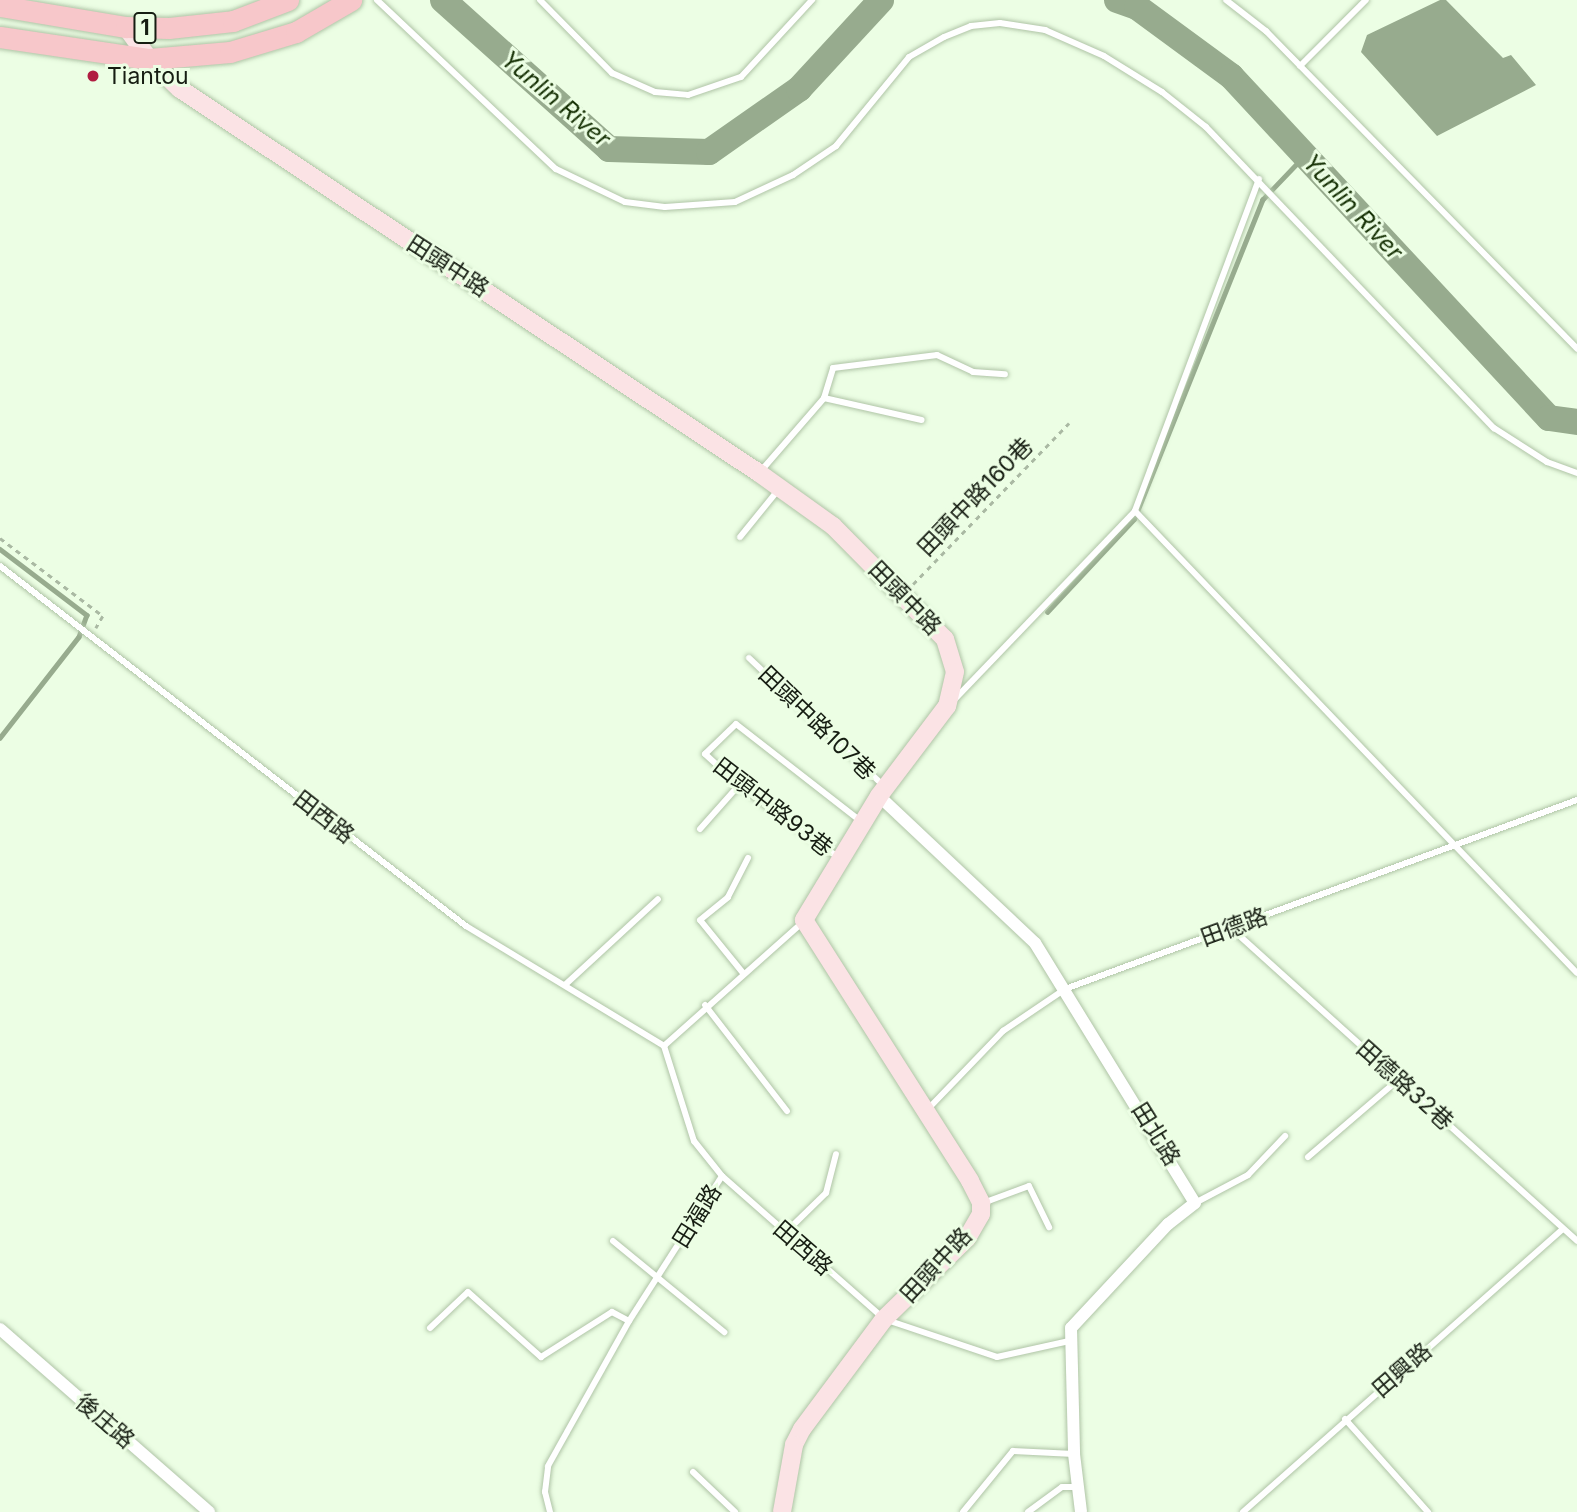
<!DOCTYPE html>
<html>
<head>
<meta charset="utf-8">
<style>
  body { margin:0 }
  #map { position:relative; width:1577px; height:1512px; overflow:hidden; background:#ecfee4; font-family:Inter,"Noto Sans TC",sans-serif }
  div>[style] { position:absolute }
  .water>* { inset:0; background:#97ab8e }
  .stream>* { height:4.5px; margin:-2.25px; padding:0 2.25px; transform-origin:2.25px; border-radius:2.25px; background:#97ab8e }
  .river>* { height:26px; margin:-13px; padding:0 13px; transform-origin:13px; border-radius:13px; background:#97ab8e }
  .path>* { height:2.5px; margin-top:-1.25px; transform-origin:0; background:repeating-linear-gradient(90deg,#aab9a3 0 5px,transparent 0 10px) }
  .roads { filter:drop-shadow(0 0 2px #afc4a6) drop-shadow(0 0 2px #afc4a6) }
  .lane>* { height:6px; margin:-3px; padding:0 3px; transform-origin:3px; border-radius:3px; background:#fff }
  .street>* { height:12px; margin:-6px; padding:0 6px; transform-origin:6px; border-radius:6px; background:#fff }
  .secondary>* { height:18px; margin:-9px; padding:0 9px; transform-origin:9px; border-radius:9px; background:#fbe3e5 }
  .primary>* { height:21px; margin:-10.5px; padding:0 10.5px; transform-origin:10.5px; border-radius:10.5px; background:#f7c7ca }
  .dots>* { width:19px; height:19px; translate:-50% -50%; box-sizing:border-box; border:4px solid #ecfee4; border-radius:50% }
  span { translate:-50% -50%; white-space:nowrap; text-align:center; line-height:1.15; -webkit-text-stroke:6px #ecfee4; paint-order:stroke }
  .shield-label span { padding:2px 5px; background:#ecfee4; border:2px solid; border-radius:5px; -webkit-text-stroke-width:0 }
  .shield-label { font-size:21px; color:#161d12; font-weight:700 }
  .poi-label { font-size:23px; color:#161d12 }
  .left { translate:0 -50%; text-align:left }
  .street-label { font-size:23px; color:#161d12 }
  .water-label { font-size:24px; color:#173206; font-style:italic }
</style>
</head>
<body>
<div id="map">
  <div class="water">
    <div style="clip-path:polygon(1440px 0,1446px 0,1503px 58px,1511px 55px,1536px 85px,1437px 136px,1361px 52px,1367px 35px)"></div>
  </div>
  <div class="stream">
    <div style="left:0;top:549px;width:109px;rotate:37.2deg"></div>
    <div style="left:87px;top:615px;width:23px;rotate:110deg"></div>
    <div style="left:79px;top:637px;width:128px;rotate:128deg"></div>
    <div style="left:1047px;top:612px;width:127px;rotate:-46.9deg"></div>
    <div style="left:1134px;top:519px;width:344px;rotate:-68.1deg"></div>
    <div style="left:1262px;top:200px;width:62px;rotate:-46.3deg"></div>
  </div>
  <div class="river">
    <div style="left:443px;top:0;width:223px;rotate:41.9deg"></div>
    <div style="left:609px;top:149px;width:100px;rotate:1.7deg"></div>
    <div style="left:709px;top:152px;width:110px;rotate:-35deg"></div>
    <div style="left:799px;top:89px;width:121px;rotate:-47.3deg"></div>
    <div style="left:1117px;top:0;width:21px;rotate:19deg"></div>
    <div style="left:1137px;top:7px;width:117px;rotate:36.3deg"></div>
    <div style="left:1231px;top:76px;width:467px;rotate:47.1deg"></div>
    <div style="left:1549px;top:418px;width:28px;rotate:8deg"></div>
  </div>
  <div class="path">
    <div style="left:0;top:538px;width:129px;rotate:37.1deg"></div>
    <div style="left:103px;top:616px;width:14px;rotate:120deg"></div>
    <div style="left:913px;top:584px;width:224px;rotate:-45.9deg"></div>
  </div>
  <div class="roads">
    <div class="lane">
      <div style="left:377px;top:0;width:246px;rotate:43.4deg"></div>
      <div style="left:556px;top:169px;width:76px;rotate:25.6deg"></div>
      <div style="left:625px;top:202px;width:40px;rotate:7.1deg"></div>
      <div style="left:665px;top:207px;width:70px;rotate:-4.1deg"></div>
      <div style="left:735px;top:202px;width:64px;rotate:-25deg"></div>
      <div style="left:793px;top:175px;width:52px;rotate:-34deg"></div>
      <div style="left:836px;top:146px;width:115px;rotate:-50.6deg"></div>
      <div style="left:909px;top:57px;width:40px;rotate:-29.7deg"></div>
      <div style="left:944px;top:37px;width:29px;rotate:-22deg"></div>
      <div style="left:971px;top:26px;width:29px;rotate:-6deg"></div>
      <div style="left:1000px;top:23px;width:46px;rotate:8.8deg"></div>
      <div style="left:1045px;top:30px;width:64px;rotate:23.8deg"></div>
      <div style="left:1104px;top:56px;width:68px;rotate:31.8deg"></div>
      <div style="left:1162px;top:92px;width:56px;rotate:38.5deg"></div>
      <div style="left:1206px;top:127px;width:417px;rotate:46.3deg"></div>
      <div style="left:1494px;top:428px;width:63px;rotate:32.7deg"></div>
      <div style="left:1547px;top:462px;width:32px;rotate:20deg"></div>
      <div style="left:540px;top:0;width:103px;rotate:45.4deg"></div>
      <div style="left:612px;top:73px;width:47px;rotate:23.8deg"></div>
      <div style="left:655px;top:92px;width:33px;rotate:5deg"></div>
      <div style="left:688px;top:95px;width:56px;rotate:-18.8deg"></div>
      <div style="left:741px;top:77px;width:105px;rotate:-47.3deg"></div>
      <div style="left:1226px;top:0;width:51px;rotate:37.8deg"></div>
      <div style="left:1266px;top:31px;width:445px;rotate:45.6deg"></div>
      <div style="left:1300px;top:66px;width:93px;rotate:-45deg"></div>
      <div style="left:1259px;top:179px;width:354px;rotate:110.5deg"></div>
      <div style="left:1135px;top:511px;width:639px;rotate:46.27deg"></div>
      <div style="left:824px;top:398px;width:100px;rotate:12.7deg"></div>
      <div style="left:760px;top:472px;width:98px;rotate:-49.1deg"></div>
      <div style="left:824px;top:398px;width:31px;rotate:-73deg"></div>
      <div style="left:833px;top:368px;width:105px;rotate:-7.1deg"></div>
      <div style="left:937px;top:355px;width:40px;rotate:25deg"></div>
      <div style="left:973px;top:372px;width:32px;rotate:4deg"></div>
      <div style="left:740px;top:537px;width:60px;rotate:-51deg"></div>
      <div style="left:0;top:566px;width:589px;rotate:37.69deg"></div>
      <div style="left:466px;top:926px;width:232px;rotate:31.2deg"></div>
      <div style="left:749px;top:658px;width:186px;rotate:43.5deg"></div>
      <div style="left:955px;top:699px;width:260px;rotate:-46.2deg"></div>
      <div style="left:700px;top:829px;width:59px;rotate:-48.4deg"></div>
      <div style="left:839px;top:858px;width:124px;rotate:-143.9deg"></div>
      <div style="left:739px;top:785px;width:46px;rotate:-137.6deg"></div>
      <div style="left:705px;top:754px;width:43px;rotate:-44.1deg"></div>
      <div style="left:736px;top:724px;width:160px;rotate:37.9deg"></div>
      <div style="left:803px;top:922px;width:186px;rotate:138.3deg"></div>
      <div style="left:664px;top:1046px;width:100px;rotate:72.5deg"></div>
      <div style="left:694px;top:1141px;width:45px;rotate:51.3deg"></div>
      <div style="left:722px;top:1176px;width:216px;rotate:41.4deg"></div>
      <div style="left:884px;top:1319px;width:119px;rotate:18.6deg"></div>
      <div style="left:997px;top:1357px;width:74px;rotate:-12.5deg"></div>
      <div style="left:1232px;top:929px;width:465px;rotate:42.1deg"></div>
      <div style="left:743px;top:973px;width:68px;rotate:-129.1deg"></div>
      <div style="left:700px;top:920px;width:36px;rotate:-39deg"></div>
      <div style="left:728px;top:897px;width:44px;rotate:-62.9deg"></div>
      <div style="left:566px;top:984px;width:125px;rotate:-42.7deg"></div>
      <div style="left:705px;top:1005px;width:134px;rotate:52.3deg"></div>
      <div style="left:927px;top:1110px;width:110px;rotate:-46.1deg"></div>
      <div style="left:1003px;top:1031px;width:75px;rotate:-34.1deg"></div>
      <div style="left:1065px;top:989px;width:546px;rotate:-20.26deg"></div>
      <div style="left:1308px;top:1157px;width:120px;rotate:-40.6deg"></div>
      <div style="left:983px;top:1203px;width:49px;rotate:-20.3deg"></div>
      <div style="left:1029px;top:1186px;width:46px;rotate:64deg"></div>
      <div style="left:1195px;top:1203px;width:60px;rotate:-27.8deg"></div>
      <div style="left:1248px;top:1175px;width:54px;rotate:-46.5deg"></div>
      <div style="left:786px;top:1232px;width:56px;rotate:-44.3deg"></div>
      <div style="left:826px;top:1193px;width:40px;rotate:-75.6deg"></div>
      <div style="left:613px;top:1241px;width:144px;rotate:39.3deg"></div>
      <div style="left:430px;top:1328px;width:52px;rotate:-43.5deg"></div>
      <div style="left:468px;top:1292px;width:98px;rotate:41.7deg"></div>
      <div style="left:541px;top:1357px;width:84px;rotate:-32.4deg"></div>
      <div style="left:612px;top:1312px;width:19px;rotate:28deg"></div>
      <div style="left:1345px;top:1419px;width:125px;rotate:48.3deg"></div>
      <div style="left:693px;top:1472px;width:58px;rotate:43.6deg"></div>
      <div style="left:550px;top:1512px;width:21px;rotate:-104deg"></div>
      <div style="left:545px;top:1492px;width:26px;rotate:-83deg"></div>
      <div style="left:548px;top:1466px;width:166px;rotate:-60.8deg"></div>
      <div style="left:629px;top:1321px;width:172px;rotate:-57.3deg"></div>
      <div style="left:963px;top:1512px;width:79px;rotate:-50.7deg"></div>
      <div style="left:1013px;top:1451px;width:61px;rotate:2.8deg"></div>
      <div style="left:1028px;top:1512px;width:42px;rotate:-36.3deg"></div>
      <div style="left:1062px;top:1487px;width:16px"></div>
      <div style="left:1243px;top:1512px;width:427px;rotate:-41.5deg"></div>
    </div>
    <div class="street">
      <div style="left:879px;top:796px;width:214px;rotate:43.3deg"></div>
      <div style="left:1035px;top:943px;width:305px;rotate:58.4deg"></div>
      <div style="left:1195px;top:1203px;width:34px;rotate:142deg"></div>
      <div style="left:1168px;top:1224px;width:142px;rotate:133deg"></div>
      <div style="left:1071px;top:1328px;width:126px;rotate:88.6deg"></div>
      <div style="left:1074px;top:1454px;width:58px;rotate:83.1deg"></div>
      <div style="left:0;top:1329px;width:278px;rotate:41.2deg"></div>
    </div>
    <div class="secondary">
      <div style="left:126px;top:27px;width:39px;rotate:54deg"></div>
      <div style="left:149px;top:59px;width:43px;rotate:44.1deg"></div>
      <div style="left:180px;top:89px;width:695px;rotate:33.55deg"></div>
      <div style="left:759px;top:473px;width:91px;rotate:35.6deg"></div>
      <div style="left:833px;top:526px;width:159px;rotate:45.3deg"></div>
      <div style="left:945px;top:639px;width:34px;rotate:73deg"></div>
      <div style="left:955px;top:672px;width:35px;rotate:103deg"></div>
      <div style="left:947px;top:706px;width:113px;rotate:127.1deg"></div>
      <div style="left:879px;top:796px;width:145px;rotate:121.2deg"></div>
      <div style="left:804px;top:920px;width:309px;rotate:57.5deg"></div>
      <div style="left:970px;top:1181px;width:25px;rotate:63deg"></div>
      <div style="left:981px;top:1203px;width:11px;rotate:90deg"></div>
      <div style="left:981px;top:1214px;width:28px;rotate:120deg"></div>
      <div style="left:967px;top:1238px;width:116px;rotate:135.7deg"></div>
      <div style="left:884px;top:1319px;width:137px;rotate:126.7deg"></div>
      <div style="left:802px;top:1429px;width:18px;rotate:117deg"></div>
      <div style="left:794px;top:1445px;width:68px;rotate:100.2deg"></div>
    </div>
    <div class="primary">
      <div style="left:0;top:6px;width:128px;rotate:9.5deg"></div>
      <div style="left:126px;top:27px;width:43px;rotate:1.3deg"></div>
      <div style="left:169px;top:28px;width:64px;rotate:-6.2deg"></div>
      <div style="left:233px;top:21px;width:59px;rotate:-20.9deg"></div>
      <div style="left:0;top:37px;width:151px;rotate:8.4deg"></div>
      <div style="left:149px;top:59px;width:81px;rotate:-4.9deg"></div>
      <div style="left:230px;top:52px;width:69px;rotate:-16.9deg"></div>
      <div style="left:296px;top:32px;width:64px;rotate:-30.2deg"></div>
    </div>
  </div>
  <div class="dots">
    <div style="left:93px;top:76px;background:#b01d41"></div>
  </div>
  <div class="shield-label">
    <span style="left:145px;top:28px">1</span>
  </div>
  <div class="poi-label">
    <span class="left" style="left:107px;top:76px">Tiantou</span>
  </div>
  <div class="street-label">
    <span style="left:448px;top:266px;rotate:33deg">田頭中路</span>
    <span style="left:975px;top:497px;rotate:-46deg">田頭中路160巷</span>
    <span style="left:905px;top:598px;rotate:46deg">田頭中路</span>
    <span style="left:817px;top:723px;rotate:44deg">田頭中路107巷</span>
    <span style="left:773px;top:807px;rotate:38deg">田頭中路93巷</span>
    <span style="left:324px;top:817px;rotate:38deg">田西路</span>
    <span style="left:1234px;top:927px;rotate:-20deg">田德路</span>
    <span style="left:1405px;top:1085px;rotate:42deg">田德路32巷</span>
    <span style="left:1156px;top:1134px;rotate:58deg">田北路</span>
    <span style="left:697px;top:1216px;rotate:-58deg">田福路</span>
    <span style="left:803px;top:1248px;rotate:41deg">田西路</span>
    <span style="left:936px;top:1265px;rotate:-47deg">田頭中路</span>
    <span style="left:1402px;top:1370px;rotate:-41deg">田興路</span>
    <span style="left:105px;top:1421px;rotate:41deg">後庄路</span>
  </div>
  <div class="water-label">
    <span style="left:556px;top:99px;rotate:40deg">Yunlin River</span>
    <span style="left:1353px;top:207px;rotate:47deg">Yunlin River</span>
  </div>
</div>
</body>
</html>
